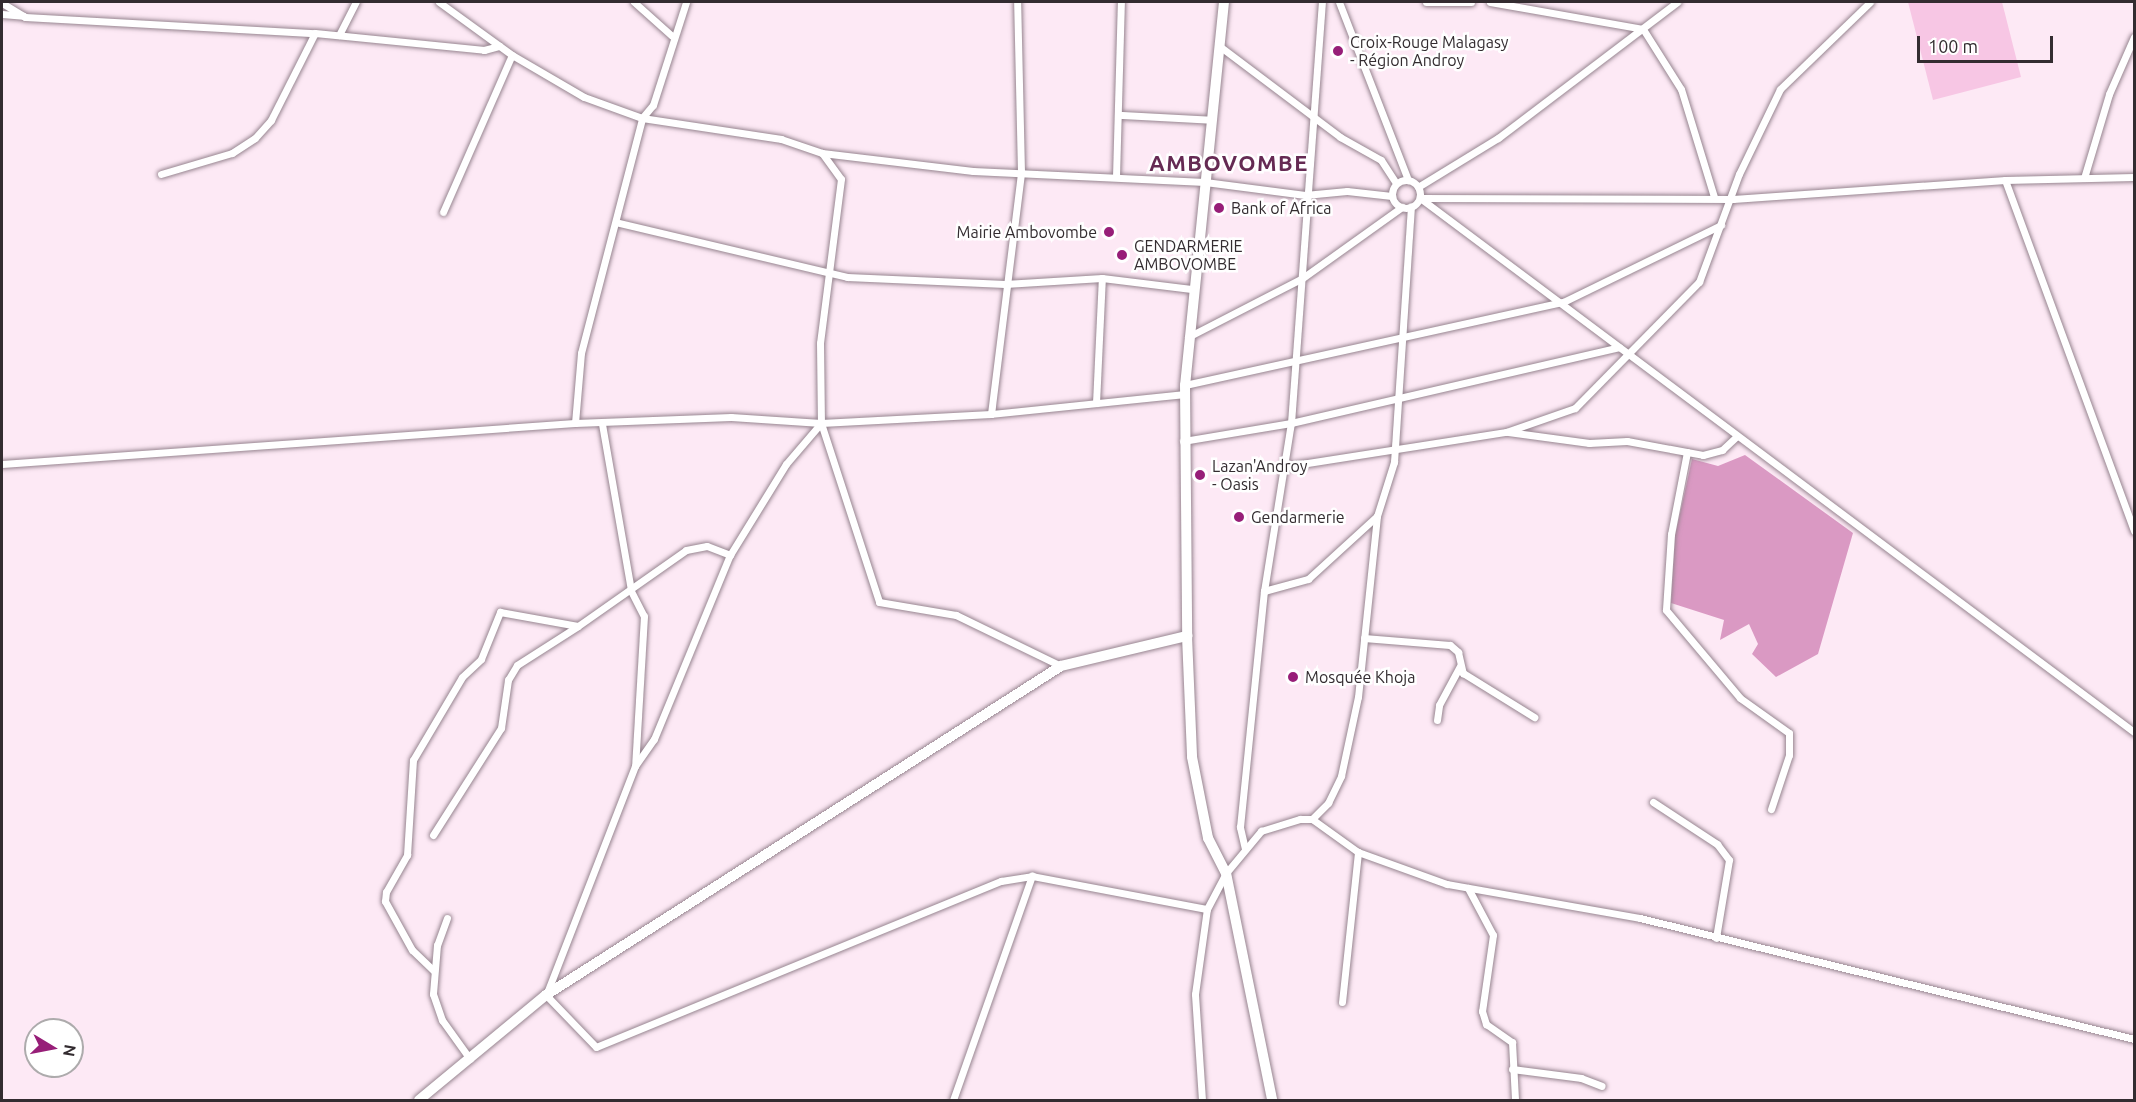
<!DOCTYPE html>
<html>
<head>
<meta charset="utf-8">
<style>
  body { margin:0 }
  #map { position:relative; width:2136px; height:1102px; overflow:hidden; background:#fde9f5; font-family:Ubuntu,sans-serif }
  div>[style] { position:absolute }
  .green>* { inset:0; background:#f7c6e4 }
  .forest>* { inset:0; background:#da99c3 }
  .roads { filter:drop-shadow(0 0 2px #978590) drop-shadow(0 0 2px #978590) }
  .street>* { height:7px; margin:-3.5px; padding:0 3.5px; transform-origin:3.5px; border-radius:3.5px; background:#fff }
  .street>.ring { margin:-3.5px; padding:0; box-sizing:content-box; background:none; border:7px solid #fff; border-radius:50% }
  .secondary>* { height:10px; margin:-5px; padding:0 5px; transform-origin:5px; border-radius:5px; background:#fff }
  .dots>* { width:16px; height:16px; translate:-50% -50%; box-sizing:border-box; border:3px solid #fff; border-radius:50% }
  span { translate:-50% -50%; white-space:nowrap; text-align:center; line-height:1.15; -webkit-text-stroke:5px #fff; paint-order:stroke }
  .poi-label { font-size:16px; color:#332c30 }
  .left { translate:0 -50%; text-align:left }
  .right { translate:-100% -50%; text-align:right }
  .district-label { font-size:22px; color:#652a53; font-weight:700; letter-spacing:1.5px }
  .frame { position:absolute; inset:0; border:3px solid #332c30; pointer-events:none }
  .north { position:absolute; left:24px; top:1018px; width:60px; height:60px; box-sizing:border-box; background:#fff; border:2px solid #adabac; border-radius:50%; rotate:100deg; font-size:16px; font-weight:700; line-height:24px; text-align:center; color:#332c30 }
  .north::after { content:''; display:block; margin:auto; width:21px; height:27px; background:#971e78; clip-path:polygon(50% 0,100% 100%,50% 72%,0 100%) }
  .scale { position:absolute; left:1917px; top:36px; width:136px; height:27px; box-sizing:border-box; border:3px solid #332c30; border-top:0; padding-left:8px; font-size:18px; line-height:21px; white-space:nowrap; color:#332c30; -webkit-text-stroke:4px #fff; paint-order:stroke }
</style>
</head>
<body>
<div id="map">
  <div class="green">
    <div style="clip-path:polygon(1908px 2px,2002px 2px,2021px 77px,1933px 100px)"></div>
  </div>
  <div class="forest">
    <div style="clip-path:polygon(1745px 455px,1853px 533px,1818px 654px,1776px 677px,1752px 654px,1758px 644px,1749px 624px,1720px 640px,1724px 620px,1671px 603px,1675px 536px,1692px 459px,1718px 466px)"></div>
  </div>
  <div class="roads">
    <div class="street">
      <div style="left:439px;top:2px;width:90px;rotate:36deg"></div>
      <div style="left:512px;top:55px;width:83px;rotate:30.3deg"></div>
      <div style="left:584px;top:97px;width:62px;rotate:19.9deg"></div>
      <div style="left:642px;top:118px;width:141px;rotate:8.6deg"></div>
      <div style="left:781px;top:139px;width:43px;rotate:18.9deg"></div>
      <div style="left:822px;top:153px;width:152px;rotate:6.8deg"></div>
      <div style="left:973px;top:171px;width:232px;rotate:2.7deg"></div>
      <div style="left:1205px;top:182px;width:101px;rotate:7.4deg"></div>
      <div style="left:1305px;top:195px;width:42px;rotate:-5.4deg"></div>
      <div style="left:1347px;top:191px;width:45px;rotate:6.3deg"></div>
      <div style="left:634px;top:2px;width:51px;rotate:41.8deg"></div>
      <div style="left:1339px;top:2px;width:191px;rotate:68.8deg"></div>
      <div style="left:1426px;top:2px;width:45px"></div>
      <div style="left:1490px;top:2px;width:155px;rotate:10deg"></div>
      <div style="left:1643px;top:29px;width:71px;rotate:57.7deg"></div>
      <div style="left:1681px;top:89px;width:113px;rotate:73deg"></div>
      <div style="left:2px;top:3px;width:27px;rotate:31deg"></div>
      <div style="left:25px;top:17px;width:290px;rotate:3.2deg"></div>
      <div style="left:315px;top:33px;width:170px;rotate:5.7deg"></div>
      <div style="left:484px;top:50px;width:16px;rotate:-15deg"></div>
      <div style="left:2px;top:14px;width:21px;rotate:5deg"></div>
      <div style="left:339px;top:35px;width:37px;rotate:-63deg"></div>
      <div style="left:1222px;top:48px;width:148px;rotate:37deg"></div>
      <div style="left:1340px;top:137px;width:47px;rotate:29.3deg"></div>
      <div style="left:1381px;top:160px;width:27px;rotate:57deg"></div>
      <div style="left:1121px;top:115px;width:91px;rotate:3.1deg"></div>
      <div style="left:822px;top:153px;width:32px;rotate:54deg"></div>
      <div style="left:841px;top:179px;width:165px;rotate:97.3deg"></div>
      <div style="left:820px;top:343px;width:80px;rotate:89.3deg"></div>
      <div style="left:821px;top:423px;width:188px;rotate:72deg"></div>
      <div style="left:879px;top:602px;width:78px;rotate:9.6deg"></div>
      <div style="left:956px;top:615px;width:117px;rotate:25.9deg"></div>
      <div style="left:161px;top:174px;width:74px;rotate:-16.5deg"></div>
      <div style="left:232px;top:153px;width:27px;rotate:-33deg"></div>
      <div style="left:255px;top:138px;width:24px;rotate:-48deg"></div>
      <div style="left:271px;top:120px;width:97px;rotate:-63.2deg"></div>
      <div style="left:1116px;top:177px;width:175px;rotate:-88.4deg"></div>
      <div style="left:2084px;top:178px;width:88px;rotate:-73.4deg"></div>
      <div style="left:2109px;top:94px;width:62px;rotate:-66.3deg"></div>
      <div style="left:2005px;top:180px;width:374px;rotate:69.8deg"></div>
      <div class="ring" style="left:1392px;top:180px;width:21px;height:21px"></div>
      <div style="left:1418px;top:187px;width:94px;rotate:-31.5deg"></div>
      <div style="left:1498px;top:138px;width:225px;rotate:-37.2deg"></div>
      <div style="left:1420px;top:198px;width:892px;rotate:36.79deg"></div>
      <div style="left:1420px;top:198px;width:313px;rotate:0.2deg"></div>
      <div style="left:1733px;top:199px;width:273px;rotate:-4deg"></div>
      <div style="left:2005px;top:180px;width:129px;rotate:-1.3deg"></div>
      <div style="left:443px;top:212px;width:171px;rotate:-66.3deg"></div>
      <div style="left:619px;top:223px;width:234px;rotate:13.3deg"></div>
      <div style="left:847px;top:277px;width:158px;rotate:2.5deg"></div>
      <div style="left:1005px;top:284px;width:97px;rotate:-3.5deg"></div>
      <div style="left:1102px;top:278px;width:90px;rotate:7deg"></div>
      <div style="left:1188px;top:337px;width:127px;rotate:-27.2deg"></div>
      <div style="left:1301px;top:279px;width:124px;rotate:-35.5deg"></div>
      <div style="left:1185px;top:385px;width:387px;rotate:-12.4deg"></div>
      <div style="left:1563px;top:302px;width:176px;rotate:-26deg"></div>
      <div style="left:1096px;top:403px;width:125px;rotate:-87.3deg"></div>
      <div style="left:991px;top:414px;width:244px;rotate:-82.9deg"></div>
      <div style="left:1021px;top:172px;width:170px;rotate:-91.3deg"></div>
      <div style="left:575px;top:423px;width:70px;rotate:-85.1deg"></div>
      <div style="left:581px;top:353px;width:243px;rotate:-75.4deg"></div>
      <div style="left:642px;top:118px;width:17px;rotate:-50deg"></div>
      <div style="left:653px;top:105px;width:108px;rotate:-72.2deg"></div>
      <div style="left:602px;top:424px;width:169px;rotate:80.1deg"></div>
      <div style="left:631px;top:591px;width:28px;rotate:63deg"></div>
      <div style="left:644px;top:616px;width:150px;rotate:93.4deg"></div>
      <div style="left:635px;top:766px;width:246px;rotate:111.2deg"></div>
      <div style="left:546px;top:995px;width:72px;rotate:46.1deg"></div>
      <div style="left:596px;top:1047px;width:438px;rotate:-22.3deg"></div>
      <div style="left:1001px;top:881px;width:31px;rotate:-9deg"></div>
      <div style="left:1032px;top:876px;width:178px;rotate:10.7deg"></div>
      <div style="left:1508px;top:432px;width:82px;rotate:7.7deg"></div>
      <div style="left:1589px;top:443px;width:38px;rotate:-3deg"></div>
      <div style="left:1627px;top:441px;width:77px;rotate:10.4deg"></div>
      <div style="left:1703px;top:455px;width:20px;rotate:-15deg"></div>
      <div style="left:1722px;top:450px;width:19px;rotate:-43deg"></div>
      <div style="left:1183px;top:441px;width:109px;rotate:-9.5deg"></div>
      <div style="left:1291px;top:423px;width:337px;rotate:-13deg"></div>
      <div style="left:1687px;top:452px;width:84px;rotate:101deg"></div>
      <div style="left:1671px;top:534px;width:76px;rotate:93.8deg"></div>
      <div style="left:1666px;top:610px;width:115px;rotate:49.9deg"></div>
      <div style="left:1740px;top:698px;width:60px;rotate:35.5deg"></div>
      <div style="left:1789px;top:733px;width:22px;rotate:90deg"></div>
      <div style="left:1789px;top:755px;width:57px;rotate:108.4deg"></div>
      <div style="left:2px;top:464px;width:574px;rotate:-4.09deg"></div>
      <div style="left:575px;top:423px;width:156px;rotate:-2.2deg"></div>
      <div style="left:731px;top:417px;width:90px;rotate:3.8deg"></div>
      <div style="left:821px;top:423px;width:170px;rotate:-3deg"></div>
      <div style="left:991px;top:414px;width:194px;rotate:-5.9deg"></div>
      <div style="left:1282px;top:467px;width:227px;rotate:-8.9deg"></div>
      <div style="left:1506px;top:432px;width:73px;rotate:-19.2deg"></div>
      <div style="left:1575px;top:408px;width:177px;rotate:-45.5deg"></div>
      <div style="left:1699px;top:282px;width:115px;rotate:-69.7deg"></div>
      <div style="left:1739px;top:174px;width:94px;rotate:-64.2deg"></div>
      <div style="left:1780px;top:89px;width:125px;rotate:-44deg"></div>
      <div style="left:1264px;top:591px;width:46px;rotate:-15.3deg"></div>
      <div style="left:1308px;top:579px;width:93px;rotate:-42.4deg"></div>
      <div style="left:1364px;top:638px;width:86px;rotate:4.7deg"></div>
      <div style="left:1450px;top:645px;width:11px;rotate:41deg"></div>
      <div style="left:1458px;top:652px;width:22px;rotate:77deg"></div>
      <div style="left:1463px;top:673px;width:84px;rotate:31.8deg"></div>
      <div style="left:1437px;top:720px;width:15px;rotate:-82deg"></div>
      <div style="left:1439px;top:705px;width:44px;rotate:-61.7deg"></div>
      <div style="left:635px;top:766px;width:33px;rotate:-55deg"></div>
      <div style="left:654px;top:739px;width:199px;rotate:-67.6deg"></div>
      <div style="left:730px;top:555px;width:107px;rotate:-58.4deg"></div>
      <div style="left:786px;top:464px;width:54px;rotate:-49.5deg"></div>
      <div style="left:1653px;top:802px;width:77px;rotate:33.3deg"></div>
      <div style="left:1717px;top:844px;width:20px;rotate:53deg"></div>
      <div style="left:1729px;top:860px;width:79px;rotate:99.5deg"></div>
      <div style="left:1312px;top:819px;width:23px;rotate:-45deg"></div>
      <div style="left:1328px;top:803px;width:30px;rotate:-64deg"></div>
      <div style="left:1341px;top:776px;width:81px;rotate:-77.9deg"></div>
      <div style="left:1358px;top:697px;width:182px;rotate:-84deg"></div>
      <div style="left:1377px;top:516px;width:57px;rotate:-72.5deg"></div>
      <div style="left:1394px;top:462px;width:256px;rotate:-86.2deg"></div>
      <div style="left:433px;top:835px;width:127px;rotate:-57.6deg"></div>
      <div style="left:501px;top:728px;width:49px;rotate:-81.7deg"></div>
      <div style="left:508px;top:680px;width:17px;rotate:-59deg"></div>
      <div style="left:517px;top:665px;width:72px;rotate:-32.6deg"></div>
      <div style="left:1245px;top:849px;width:23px;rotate:-103deg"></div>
      <div style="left:1240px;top:827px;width:237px;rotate:-84.2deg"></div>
      <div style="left:1264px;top:591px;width:170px;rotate:-80.9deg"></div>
      <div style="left:1291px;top:423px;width:422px;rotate:-85.8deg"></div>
      <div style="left:1468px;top:888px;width:53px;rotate:62deg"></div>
      <div style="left:1493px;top:935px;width:77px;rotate:98.2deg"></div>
      <div style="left:1482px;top:1011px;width:14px;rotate:73deg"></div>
      <div style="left:1486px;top:1024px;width:32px;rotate:35deg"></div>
      <div style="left:1512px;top:1042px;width:58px;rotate:87deg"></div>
      <div style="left:447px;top:918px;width:29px;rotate:110deg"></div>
      <div style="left:437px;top:945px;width:49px;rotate:94.7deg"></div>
      <div style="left:433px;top:994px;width:28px;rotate:71deg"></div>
      <div style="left:442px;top:1020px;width:48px;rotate:54.3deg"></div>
      <div style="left:434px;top:971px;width:30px;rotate:-136deg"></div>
      <div style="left:412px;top:950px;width:56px;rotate:-118.9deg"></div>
      <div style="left:385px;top:901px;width:9px;rotate:-84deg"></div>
      <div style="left:386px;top:892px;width:43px;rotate:-60.4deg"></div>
      <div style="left:407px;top:855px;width:95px;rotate:-86.4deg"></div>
      <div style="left:413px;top:760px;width:96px;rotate:-59.4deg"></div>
      <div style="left:462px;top:677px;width:26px;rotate:-43deg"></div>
      <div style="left:481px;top:659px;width:51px;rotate:-68deg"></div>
      <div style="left:500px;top:612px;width:79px;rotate:10.2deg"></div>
      <div style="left:578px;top:626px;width:132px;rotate:-35.1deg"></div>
      <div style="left:686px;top:550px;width:21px;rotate:-11deg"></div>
      <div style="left:707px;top:546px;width:25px;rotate:21deg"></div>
      <div style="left:1342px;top:1002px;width:151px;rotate:-83.9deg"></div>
      <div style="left:1512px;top:1069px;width:70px;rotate:7.4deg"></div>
      <div style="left:1581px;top:1078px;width:22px;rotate:21deg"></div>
      <div style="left:953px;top:1100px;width:238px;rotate:-70.6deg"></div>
      <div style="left:1202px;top:1100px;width:106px;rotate:-93.8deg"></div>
      <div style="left:1195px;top:994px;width:86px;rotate:-82deg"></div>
      <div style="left:1207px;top:909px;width:41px;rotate:-62.2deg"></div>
      <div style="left:1226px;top:873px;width:55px;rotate:-50.2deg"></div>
      <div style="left:1261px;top:831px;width:41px;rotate:-17.1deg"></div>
      <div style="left:1300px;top:819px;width:12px"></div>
      <div style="left:1312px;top:819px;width:57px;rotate:35.7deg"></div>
      <div style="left:1358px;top:852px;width:95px;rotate:19.8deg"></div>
      <div style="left:1447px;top:884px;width:196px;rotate:10deg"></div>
      <div style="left:1640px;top:918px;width:509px;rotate:13.76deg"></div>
    </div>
    <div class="secondary">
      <div style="left:1224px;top:2px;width:385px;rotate:95.8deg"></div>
      <div style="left:1185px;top:385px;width:251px;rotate:89.5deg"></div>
      <div style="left:1187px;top:636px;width:121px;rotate:87.6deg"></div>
      <div style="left:1192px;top:757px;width:83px;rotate:78.8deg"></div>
      <div style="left:1208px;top:838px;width:39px;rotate:63deg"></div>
      <div style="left:1226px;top:873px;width:232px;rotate:78.5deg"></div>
      <div style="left:419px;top:1100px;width:165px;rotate:-39.6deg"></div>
      <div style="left:546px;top:995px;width:611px;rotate:-32.57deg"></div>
      <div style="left:1061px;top:666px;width:130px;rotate:-13.4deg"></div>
    </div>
  </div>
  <div class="dots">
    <div style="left:1338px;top:51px;background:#971e78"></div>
    <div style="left:1219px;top:208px;background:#971e78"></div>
    <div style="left:1109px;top:232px;background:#971e78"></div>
    <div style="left:1122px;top:255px;background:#971e78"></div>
    <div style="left:1200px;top:475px;background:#971e78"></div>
    <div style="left:1239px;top:517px;background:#971e78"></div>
    <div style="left:1293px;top:677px;background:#971e78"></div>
  </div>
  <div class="poi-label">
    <span class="left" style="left:1350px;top:51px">Croix-Rouge Malagasy<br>- Région Androy</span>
    <span class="left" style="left:1231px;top:208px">Bank of Africa</span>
    <span class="right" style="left:1097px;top:232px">Mairie Ambovombe</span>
    <span class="left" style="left:1134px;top:255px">GENDARMERIE<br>AMBOVOMBE</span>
    <span class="left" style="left:1212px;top:475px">Lazan'Androy<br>- Oasis</span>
    <span class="left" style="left:1251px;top:517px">Gendarmerie</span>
    <span class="left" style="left:1305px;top:677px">Mosquée Khoja</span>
  </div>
  <div class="district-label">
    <span style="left:1229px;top:163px">AMBOVOMBE</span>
  </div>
  <div class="frame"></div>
  <div class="north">N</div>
  <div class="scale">100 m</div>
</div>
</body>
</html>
